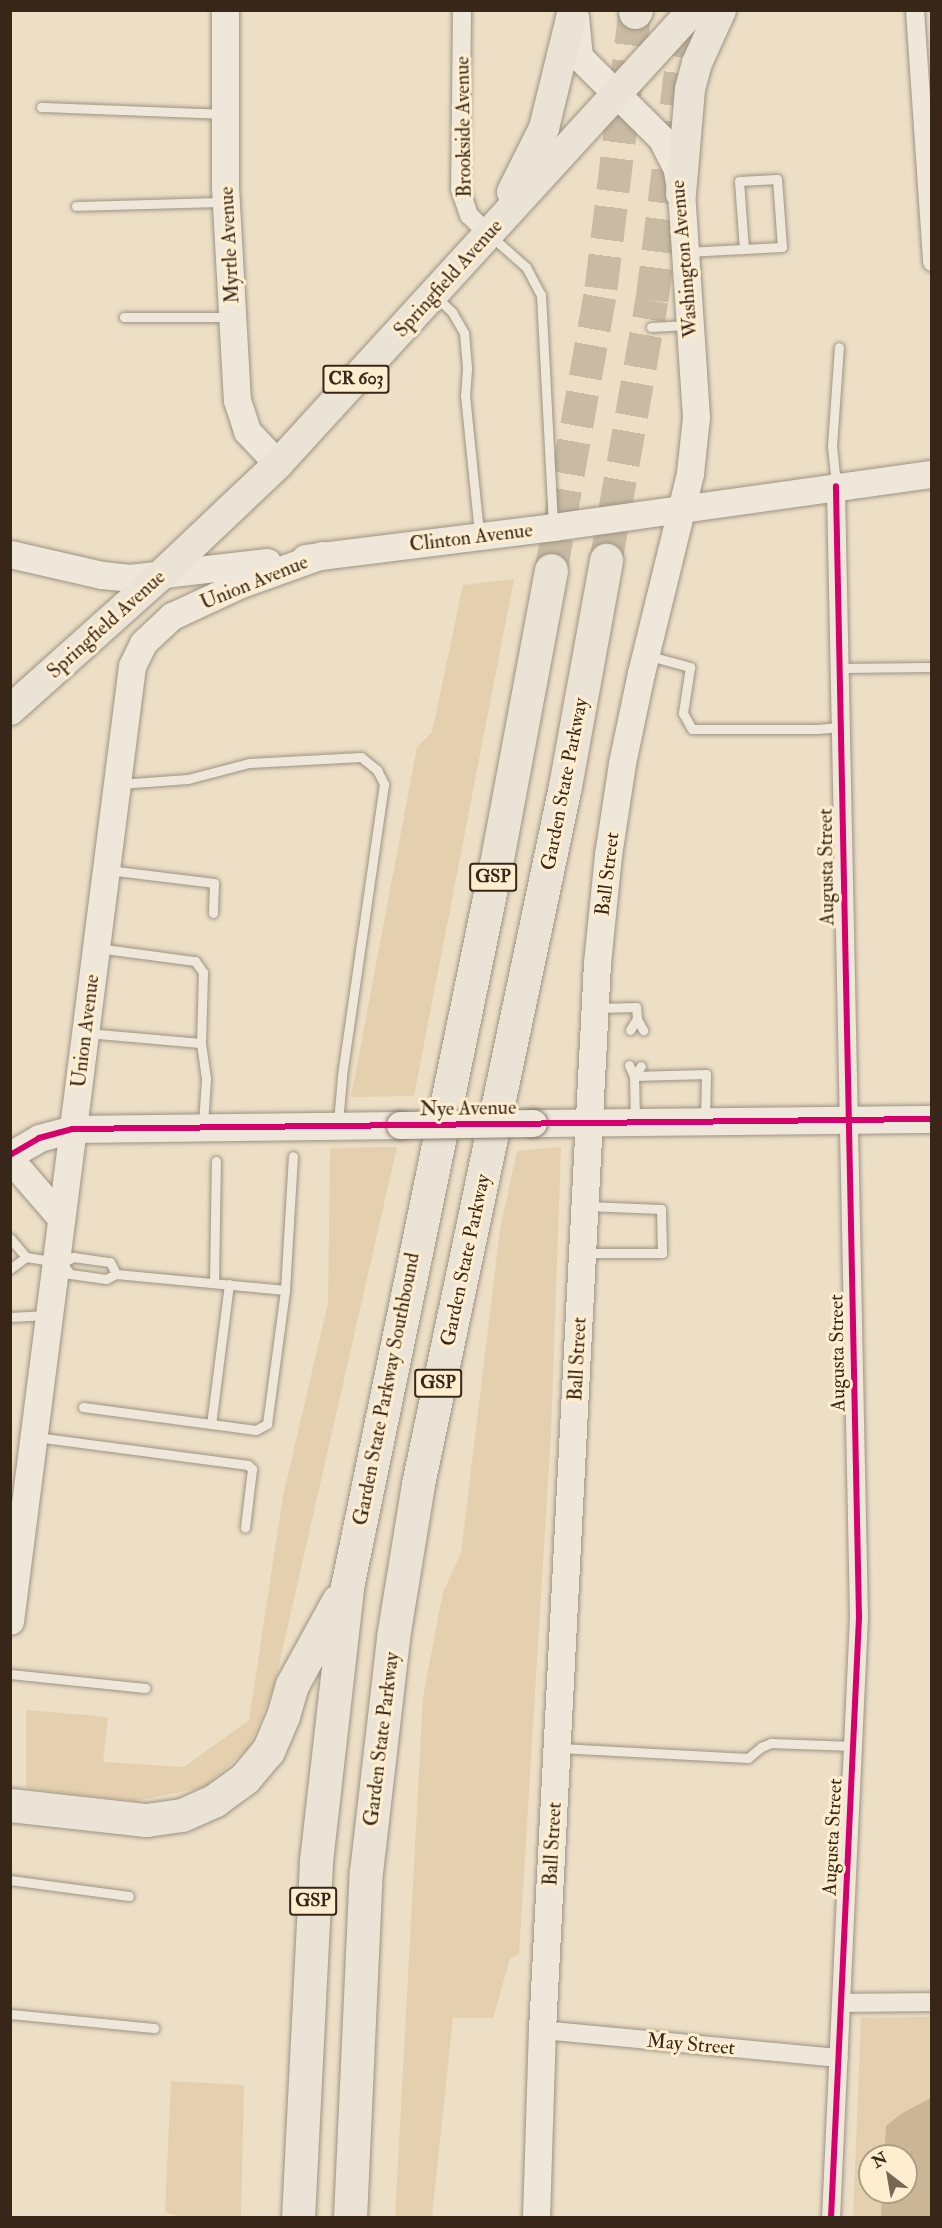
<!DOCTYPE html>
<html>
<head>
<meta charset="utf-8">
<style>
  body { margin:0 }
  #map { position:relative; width:942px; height:2228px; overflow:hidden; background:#eddfc6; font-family:"IM FELL Double Pica",serif }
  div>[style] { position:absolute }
  .green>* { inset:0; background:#e4d0ae }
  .water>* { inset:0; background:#cab695 }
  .highway-tunnel>* { height:33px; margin-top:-16.5px; transform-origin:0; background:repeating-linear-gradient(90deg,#c9baa3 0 33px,transparent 0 49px) }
  .roads { filter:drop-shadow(0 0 2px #9d9383) drop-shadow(0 0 2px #9d9383) }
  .lane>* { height:9px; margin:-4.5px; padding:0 4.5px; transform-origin:4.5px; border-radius:4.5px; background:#efe8da }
  .street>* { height:18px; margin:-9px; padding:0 9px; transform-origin:9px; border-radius:9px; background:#efe8da }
  .secondary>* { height:27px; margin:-13.5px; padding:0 13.5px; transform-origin:13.5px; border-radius:13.5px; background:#efe8da }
  .primary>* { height:30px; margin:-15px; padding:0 15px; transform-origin:15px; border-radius:15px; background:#ebe3d5 }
  .highway>* { height:33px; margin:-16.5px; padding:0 16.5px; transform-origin:16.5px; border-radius:16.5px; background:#ebe3d5 }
  .bridges { filter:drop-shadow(0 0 2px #847a6c) drop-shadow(0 0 2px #847a6c) }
  .secondary-bridge>* { height:27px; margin:-13.5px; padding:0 13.5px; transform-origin:13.5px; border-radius:13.5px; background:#efe8da }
  .cycleway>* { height:6px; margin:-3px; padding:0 3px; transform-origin:3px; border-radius:3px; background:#d6006c }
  span { translate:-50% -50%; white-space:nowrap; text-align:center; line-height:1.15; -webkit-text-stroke:6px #feedcf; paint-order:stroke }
  .shield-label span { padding:2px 4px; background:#feedcf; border:2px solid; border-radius:4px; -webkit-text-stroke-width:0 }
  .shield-label { font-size:18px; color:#382718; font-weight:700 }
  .street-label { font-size:20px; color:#382718 }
  .frame { position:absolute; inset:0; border:12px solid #382718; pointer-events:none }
  .north { position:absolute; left:858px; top:2144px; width:60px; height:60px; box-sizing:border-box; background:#feedcf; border:2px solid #af9e86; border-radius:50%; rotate:329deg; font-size:16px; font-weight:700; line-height:24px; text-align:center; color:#382718 }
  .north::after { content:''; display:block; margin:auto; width:21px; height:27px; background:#776755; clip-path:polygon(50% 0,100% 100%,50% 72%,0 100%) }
</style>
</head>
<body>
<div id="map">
  <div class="green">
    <div style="clip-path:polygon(514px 579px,414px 1096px,351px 1097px,417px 747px,432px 732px,463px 585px)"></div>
    <div style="clip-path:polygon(397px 1147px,274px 1687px,249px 1747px,205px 1787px,136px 1801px,26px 1788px,26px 1710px,108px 1717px,103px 1762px,184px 1767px,249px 1720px,283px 1496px,328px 1303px,330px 1148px)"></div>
    <div style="clip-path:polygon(561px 1147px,551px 1434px,519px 1954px,510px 1959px,493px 2018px,453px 2018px,432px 2217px,395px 2217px,423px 1697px,443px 1592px,461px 1553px,500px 1229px,517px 1151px)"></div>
    <div style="clip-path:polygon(evenodd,931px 2017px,931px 2217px,853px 2218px,861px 2018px,931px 2017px,870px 2156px,906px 2156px,906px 2192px,870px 2192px,870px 2156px)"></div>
    <div style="clip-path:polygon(171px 2081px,244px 2085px,241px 2217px,179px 2217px,165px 2212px)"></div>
  </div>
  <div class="water">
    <div style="clip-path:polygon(931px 2098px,931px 2217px,881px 2217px,882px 2192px,906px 2192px,906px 2156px,884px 2156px,886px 2126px,902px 2113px)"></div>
  </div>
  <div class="highway-tunnel">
    <div style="left:606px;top:560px;width:264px;rotate:-80deg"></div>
    <div style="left:652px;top:300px;width:292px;rotate:-82.9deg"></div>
    <div style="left:551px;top:570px;width:286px;rotate:-79.9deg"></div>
    <div style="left:601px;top:288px;width:278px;rotate:-83deg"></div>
  </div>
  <div class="roads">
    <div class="lane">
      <div style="left:41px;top:107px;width:181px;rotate:2.2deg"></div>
      <div style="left:76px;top:206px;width:147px;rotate:-1.6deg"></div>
      <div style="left:492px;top:237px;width:45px;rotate:41.4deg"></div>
      <div style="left:526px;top:267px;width:32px;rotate:62deg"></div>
      <div style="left:541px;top:295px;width:230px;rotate:87deg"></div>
      <div style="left:686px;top:252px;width:96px;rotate:-3deg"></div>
      <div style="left:782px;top:247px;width:68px;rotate:-94.2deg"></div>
      <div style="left:777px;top:179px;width:38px;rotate:177deg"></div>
      <div style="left:739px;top:181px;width:68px;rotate:85.8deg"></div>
      <div style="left:436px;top:297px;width:22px;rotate:43deg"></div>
      <div style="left:452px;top:312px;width:24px;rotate:60deg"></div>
      <div style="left:464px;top:333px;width:36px;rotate:85deg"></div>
      <div style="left:467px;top:369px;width:26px;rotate:94deg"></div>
      <div style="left:465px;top:395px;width:140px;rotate:84.2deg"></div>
      <div style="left:124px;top:317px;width:106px"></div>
      <div style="left:651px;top:327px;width:37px;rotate:-3deg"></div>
      <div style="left:836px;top:484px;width:38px;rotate:-96deg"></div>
      <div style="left:832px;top:446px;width:99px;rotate:-86deg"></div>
      <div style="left:646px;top:655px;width:46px;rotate:15.3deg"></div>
      <div style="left:690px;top:667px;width:47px;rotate:98.7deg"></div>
      <div style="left:683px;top:713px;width:18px;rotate:61deg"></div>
      <div style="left:692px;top:729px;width:125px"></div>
      <div style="left:817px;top:729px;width:23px;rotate:-5deg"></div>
      <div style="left:839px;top:668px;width:93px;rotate:-0.6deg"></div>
      <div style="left:119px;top:784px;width:69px;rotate:-4.1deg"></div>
      <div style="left:188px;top:779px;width:63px;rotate:-14.7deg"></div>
      <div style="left:249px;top:763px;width:112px;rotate:-3.1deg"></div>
      <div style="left:361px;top:757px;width:21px;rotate:39deg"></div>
      <div style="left:377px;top:770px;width:16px;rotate:63deg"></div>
      <div style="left:384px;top:784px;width:296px;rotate:98.2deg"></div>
      <div style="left:342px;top:1077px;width:45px;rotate:95.1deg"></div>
      <div style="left:108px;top:870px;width:107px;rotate:7deg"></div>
      <div style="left:214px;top:883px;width:30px;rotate:92deg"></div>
      <div style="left:97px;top:948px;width:99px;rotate:7.6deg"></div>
      <div style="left:195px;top:961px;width:14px;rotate:54deg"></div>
      <div style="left:203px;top:972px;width:71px;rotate:91.6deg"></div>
      <div style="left:201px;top:1043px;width:36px;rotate:82deg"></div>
      <div style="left:206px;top:1079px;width:45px;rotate:93.8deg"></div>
      <div style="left:596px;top:1008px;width:40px;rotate:-1.4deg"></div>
      <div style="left:636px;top:1007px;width:12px;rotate:85deg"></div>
      <div style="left:637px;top:1019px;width:13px;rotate:61deg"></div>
      <div style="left:630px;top:1030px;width:13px;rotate:-58deg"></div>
      <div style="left:87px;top:1033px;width:114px;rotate:5deg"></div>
      <div style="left:629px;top:1065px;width:12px;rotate:66deg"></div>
      <div style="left:634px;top:1076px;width:44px;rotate:88.7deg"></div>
      <div style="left:634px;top:1076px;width:72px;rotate:-1.6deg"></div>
      <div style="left:706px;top:1074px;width:46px;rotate:91.2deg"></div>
      <div style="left:634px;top:1076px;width:12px;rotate:-55deg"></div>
      <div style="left:10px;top:1238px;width:25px;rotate:50deg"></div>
      <div style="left:26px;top:1257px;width:36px;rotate:9deg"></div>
      <div style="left:62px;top:1263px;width:13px;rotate:-29deg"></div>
      <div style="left:73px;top:1257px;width:37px;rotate:8deg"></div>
      <div style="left:110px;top:1262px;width:13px;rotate:63deg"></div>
      <div style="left:116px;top:1274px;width:11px;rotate:153deg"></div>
      <div style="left:106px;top:1279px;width:36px;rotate:-172deg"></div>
      <div style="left:70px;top:1274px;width:14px;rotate:-126deg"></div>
      <div style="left:584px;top:1253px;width:78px"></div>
      <div style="left:662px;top:1253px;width:44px;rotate:-91.3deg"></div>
      <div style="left:661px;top:1209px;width:74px;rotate:-177.7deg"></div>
      <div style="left:10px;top:1269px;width:20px;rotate:-37deg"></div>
      <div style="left:116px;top:1274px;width:170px;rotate:5.4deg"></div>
      <div style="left:214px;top:1283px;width:122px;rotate:-89.1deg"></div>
      <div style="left:229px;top:1284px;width:141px;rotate:97.3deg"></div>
      <div style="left:211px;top:1424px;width:45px;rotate:7.6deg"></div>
      <div style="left:256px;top:1430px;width:13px;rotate:-29deg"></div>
      <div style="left:267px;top:1424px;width:135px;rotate:-82.3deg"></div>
      <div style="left:285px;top:1290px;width:134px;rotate:-86.6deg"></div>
      <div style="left:10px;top:1317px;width:37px;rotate:-3deg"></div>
      <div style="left:83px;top:1407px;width:129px;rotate:7.6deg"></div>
      <div style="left:36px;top:1437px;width:214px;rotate:7.5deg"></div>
      <div style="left:248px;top:1465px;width:6px;rotate:45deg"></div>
      <div style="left:252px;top:1469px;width:59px;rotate:96.8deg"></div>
      <div style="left:10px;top:1674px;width:136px;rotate:5.9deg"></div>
      <div style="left:559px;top:1748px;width:189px;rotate:3deg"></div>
      <div style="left:748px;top:1758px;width:17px;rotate:-40deg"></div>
      <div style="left:761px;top:1747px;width:11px;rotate:-22deg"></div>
      <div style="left:771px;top:1743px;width:82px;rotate:2.1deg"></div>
      <div style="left:10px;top:1880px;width:120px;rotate:7.7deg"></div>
      <div style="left:10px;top:2014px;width:145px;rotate:5.6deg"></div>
    </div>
    <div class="street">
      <div style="left:462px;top:10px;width:179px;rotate:90.6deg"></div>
      <div style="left:460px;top:189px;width:28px;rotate:71deg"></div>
      <div style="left:469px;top:215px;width:27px;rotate:45deg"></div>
      <div style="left:915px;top:10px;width:253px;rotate:86.1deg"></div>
      <div style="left:842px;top:2003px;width:90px;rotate:-0.6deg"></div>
      <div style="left:542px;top:2030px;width:298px;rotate:5.4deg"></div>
      <div style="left:831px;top:2218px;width:602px;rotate:-87.33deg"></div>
      <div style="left:859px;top:1617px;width:1131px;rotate:-91.17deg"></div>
    </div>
    <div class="secondary">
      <div style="left:225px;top:10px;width:177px;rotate:90deg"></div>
      <div style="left:225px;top:187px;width:213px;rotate:86.8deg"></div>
      <div style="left:237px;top:400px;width:33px;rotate:72deg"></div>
      <div style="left:247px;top:431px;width:45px;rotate:46.8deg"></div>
      <div style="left:10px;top:554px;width:94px;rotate:12.9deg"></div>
      <div style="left:102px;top:575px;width:28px;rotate:6deg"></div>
      <div style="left:130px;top:578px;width:138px;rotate:-6.7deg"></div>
      <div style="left:305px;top:558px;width:250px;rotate:-7.1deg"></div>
      <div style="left:553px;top:527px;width:383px;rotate:-8deg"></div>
      <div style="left:533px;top:1123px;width:399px;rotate:-0.6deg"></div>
      <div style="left:10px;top:1155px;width:34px;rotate:-30deg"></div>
      <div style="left:39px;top:1138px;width:34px;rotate:-15deg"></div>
      <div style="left:72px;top:1129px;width:328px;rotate:-0.7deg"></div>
      <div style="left:10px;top:1159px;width:78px;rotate:49.2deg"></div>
      <div style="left:10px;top:1621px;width:963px;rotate:-82.72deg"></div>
      <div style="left:132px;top:666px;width:25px;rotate:-64deg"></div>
      <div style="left:143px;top:643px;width:40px;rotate:-43deg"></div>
      <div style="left:172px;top:616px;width:76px;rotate:-24.9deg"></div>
      <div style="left:241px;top:584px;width:86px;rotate:-19.7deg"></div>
      <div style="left:536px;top:2218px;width:188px;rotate:-88.2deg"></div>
      <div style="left:542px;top:2030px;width:1068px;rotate:-87.05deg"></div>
      <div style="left:597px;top:963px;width:109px;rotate:-84.2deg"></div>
      <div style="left:608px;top:855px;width:93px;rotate:-81.3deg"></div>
      <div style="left:622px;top:763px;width:92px;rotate:-78.1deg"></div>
      <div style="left:641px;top:673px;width:206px;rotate:-76.2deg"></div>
      <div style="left:690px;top:473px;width:56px;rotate:-83.9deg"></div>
      <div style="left:696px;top:417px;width:224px;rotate:-93.8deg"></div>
      <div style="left:681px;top:194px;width:27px;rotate:-100deg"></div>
      <div style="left:676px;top:167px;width:31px;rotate:-117deg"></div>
      <div style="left:662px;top:139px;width:117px;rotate:-135.3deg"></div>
      <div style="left:579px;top:57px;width:40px;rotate:-95.7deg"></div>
    </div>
    <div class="primary">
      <div style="left:512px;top:192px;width:72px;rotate:-63.4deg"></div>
      <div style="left:544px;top:128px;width:122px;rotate:-76.2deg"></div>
      <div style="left:681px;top:194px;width:105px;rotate:-85.1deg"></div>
      <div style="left:690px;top:89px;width:27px;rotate:-75deg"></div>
      <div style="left:697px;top:63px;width:58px;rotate:-65.6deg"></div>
      <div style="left:10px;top:710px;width:201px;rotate:-41.8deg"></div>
      <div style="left:160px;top:576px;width:163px;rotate:-43.5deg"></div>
      <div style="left:278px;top:464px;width:615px;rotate:-47.57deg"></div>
    </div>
    <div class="highway">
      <div style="left:635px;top:12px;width:2px;rotate:-63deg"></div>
      <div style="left:10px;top:1805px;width:137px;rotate:6.3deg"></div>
      <div style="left:146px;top:1820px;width:36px;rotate:-8deg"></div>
      <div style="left:182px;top:1815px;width:36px;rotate:-24deg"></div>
      <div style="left:215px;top:1800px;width:37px;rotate:-36deg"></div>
      <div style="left:245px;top:1778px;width:35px;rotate:-50deg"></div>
      <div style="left:268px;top:1751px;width:38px;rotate:-67deg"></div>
      <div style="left:283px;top:1716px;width:32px;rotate:-74deg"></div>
      <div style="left:292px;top:1685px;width:96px;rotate:-61.3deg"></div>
      <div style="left:298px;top:2218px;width:357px;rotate:-87.1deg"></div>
      <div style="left:316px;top:1861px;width:276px;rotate:-83.5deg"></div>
      <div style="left:347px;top:1587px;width:738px;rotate:-78.36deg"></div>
      <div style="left:496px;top:864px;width:299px;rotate:-79.4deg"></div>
      <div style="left:350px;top:2218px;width:346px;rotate:-87.4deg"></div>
      <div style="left:366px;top:1872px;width:237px;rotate:-83.4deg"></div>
      <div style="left:393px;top:1637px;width:155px;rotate:-80.7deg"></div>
      <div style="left:418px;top:1484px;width:713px;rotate:-78.11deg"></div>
      <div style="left:565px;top:786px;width:230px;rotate:-79.7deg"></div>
    </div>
  </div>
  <div class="bridges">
    <div class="secondary-bridge">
      <div style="left:400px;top:1125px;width:133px;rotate:-0.9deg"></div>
    </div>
  </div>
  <div class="cycleway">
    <div style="left:10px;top:1155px;width:34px;rotate:-30deg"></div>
    <div style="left:39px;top:1138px;width:34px;rotate:-15deg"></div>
    <div style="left:72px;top:1129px;width:860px;rotate:-0.67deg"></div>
    <div style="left:831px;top:2218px;width:602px;rotate:-87.33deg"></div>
    <div style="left:859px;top:1617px;width:1131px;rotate:-91.17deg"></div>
  </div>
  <div class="shield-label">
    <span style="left:356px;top:379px">CR 603</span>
    <span style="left:493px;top:877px">GSP</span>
    <span style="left:438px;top:1383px">GSP</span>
    <span style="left:313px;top:1901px">GSP</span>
  </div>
  <div class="street-label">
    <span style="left:463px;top:127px;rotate:-91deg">Brookside Avenue</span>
    <span style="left:229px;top:245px;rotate:-93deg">Myrtle Avenue</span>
    <span style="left:684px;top:259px;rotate:-95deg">Washington Avenue</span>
    <span style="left:448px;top:278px;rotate:-48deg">Springfield Avenue</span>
    <span style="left:471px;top:537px;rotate:-7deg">Clinton Avenue</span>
    <span style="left:254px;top:582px;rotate:-22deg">Union Avenue</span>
    <span style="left:106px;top:624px;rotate:-42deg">Springfield Avenue</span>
    <span style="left:564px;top:784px;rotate:-79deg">Garden State Parkway</span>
    <span style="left:826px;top:867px;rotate:-91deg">Augusta Street</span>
    <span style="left:607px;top:874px;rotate:-83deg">Ball Street</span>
    <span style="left:85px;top:1031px;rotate:-83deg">Union Avenue</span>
    <span style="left:468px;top:1108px;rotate:-1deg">Nye Avenue</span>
    <span style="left:465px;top:1260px;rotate:-78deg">Garden State Parkway</span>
    <span style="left:837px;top:1353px;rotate:-91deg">Augusta Street</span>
    <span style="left:577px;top:1359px;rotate:-87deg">Ball Street</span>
    <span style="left:386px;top:1389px;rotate:-79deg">Garden State Parkway Southbound</span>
    <span style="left:381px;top:1739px;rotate:-83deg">Garden State Parkway</span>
    <span style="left:832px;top:1837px;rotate:-87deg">Augusta Street</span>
    <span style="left:552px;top:1844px;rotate:-87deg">Ball Street</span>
    <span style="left:691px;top:2044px;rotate:5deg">May Street</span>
  </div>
  <div class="frame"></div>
  <div class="north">N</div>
</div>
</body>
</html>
